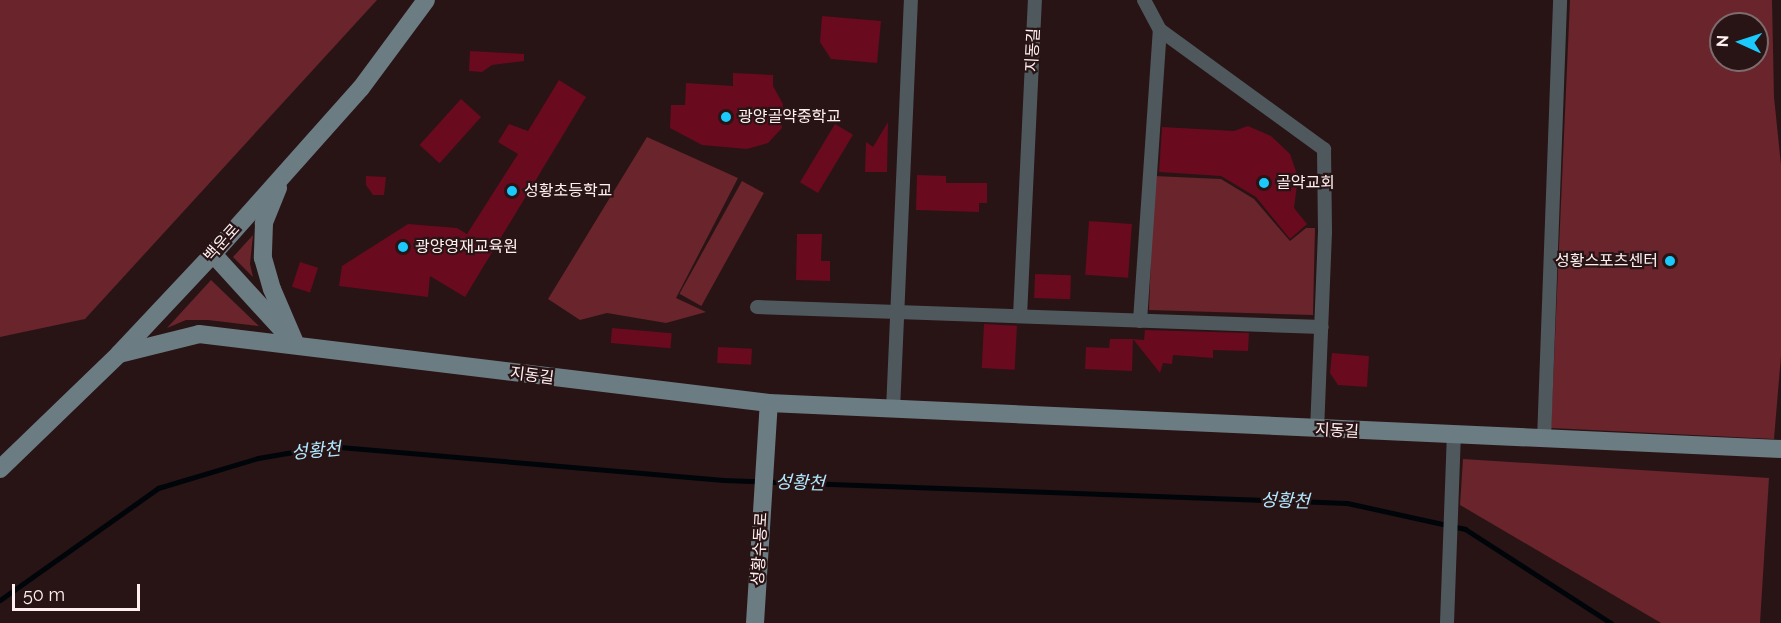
<!DOCTYPE html>
<html>
<head>
<meta charset="utf-8">
<style>
  body { margin:0 }
  #map { position:relative; width:1781px; height:623px; overflow:hidden; background:#281415; font-family:Raleway,"Noto Sans KR",sans-serif }
  div>[style] { position:absolute }
  .green>* { inset:0; background:#69242c; transform-origin:0 0 }
  .stream>* { height:5px; margin:-2.5px; padding:0 2.5px; transform-origin:2.5px; border-radius:2.5px; background:#000509 }
  .building>* { inset:0; background:#690a1f; transform-origin:0 0 }
  .street>* { height:14px; margin:-7px; padding:0 7px; transform-origin:7px; border-radius:7px; background:#4f595d }
  .secondary>* { height:18px; margin:-9px; padding:0 9px; transform-origin:9px; border-radius:9px; background:#6c7c83 }
  .dots>* { width:16px; height:16px; translate:-50% -50%; box-sizing:border-box; border:3px solid #281415; border-radius:50% }
  span { translate:-50% -50%; white-space:nowrap; text-align:center; line-height:1.15; -webkit-text-stroke:4.5px #281415; paint-order:stroke }
  .street-label { font-size:16px; color:#ffeff0 }
  .poi-label { font-size:16px; color:#ffeff0 }
  .left { translate:0 -50%; text-align:left }
  .right { translate:-100% -50%; text-align:right }
  .water-label { font-size:18px; color:#b2e8fe; font-style:italic }
  .north { position:absolute; left:1709px; top:12px; width:60px; height:60px; box-sizing:border-box; background:#281415; border:2px solid #7e6c6d; border-radius:50%; rotate:273deg; font-size:16px; font-weight:700; line-height:24px; text-align:center; color:#ffeff0 }
  .north::after { content:''; display:block; margin:auto; width:21px; height:27px; background:#1cc9fc; clip-path:polygon(50% 0,100% 100%,50% 72%,0 100%) }
  .scale { position:absolute; left:12px; top:584px; width:128px; height:27px; box-sizing:border-box; border:3px solid #ffeff0; border-top:0; padding-left:8px; font-size:18px; line-height:21px; white-space:nowrap; color:#ffeff0; -webkit-text-stroke:4px #281415; paint-order:stroke }
</style>
</head>
<body>
<div id="map">
  <div class="green">
    <div style="clip-path:polygon(0 0,377px 0,85px 319px,0 337px)"></div>
    <div style="clip-path:polygon(evenodd,1570px 0,1772px 0,1774px 97px,1781px 165px,1781px 356px,1774px 439px,1551px 428px,1570px 0,1721px 24px,1757px 24px,1757px 60px,1721px 60px,1721px 24px)"></div>
    <div style="clip-path:polygon(647px 137px,738px 178px,676px 298px,706px 312px,666px 323px,607px 313px,580px 320px,548px 299px)"></div>
    <div style="clip-path:polygon(1154px 176px,1221px 179px,1254px 199px,1290px 241px,1306px 228px,1315px 228px,1313px 315px,1149px 310px)"></div>
    <div style="left:742px;top:181px;width:25px;height:129px;rotate:29deg"></div>
    <div style="clip-path:polygon(253px 235px,250px 264px,253px 277px,233px 257px)"></div>
    <div style="clip-path:polygon(211px 280px,259px 326px,208px 320px,186px 320px,167px 328px)"></div>
    <div style="clip-path:polygon(1463px 459px,1769px 478px,1760px 623px,1661px 623px,1460px 505px)"></div>
  </div>
  <div class="stream">
    <div style="left:0;top:600px;width:194px;rotate:-35.3deg"></div>
    <div style="left:158px;top:488px;width:104px;rotate:-16.7deg"></div>
    <div style="left:258px;top:458px;width:71px;rotate:-9.7deg"></div>
    <div style="left:328px;top:446px;width:397px;rotate:4.9deg"></div>
    <div style="left:724px;top:480px;width:623px;rotate:2.11deg"></div>
    <div style="left:1347px;top:503px;width:121px;rotate:12.4deg"></div>
    <div style="left:1465px;top:529px;width:174px;rotate:32.8deg"></div>
  </div>
  <div class="building">
    <div style="clip-path:polygon(822px 16px,881px 21px,877px 63px,831px 59px,820px 42px)"></div>
    <div style="clip-path:polygon(470px 51px,524px 54px,524px 61px,492px 65px,482px 72px,469px 71px)"></div>
    <div style="clip-path:polygon(733px 73px,773px 75px,773px 86px,783px 104px,782px 128px,768px 143px,747px 149px,702px 145px,670px 128px,671px 105px,685px 105px,686px 83px,733px 86px)"></div>
    <div style="clip-path:polygon(559px 80px,586px 97px,465px 297px,430px 276px,428px 297px,339px 286px,342px 266px,408px 224px,457px 228px,467px 234px,518px 154px,498px 142px,509px 124px,528px 131px)"></div>
    <div style="left:461px;top:99px;width:27px;height:62px;rotate:42deg"></div>
    <div style="clip-path:polygon(888px 122px,887px 172px,865px 172px,866px 142px,873px 147px)"></div>
    <div style="left:835px;top:124px;width:21px;height:68px;rotate:31deg"></div>
    <div style="clip-path:polygon(1248px 126px,1271px 136px,1290px 154px,1298px 177px,1294px 208px,1307px 224px,1290px 239px,1256px 197px,1221px 176px,1159px 172px,1162px 127px,1234px 131px)"></div>
    <div style="clip-path:polygon(917px 175px,946px 176px,946px 183px,987px 183px,987px 203px,979px 203px,979px 212px,916px 210px)"></div>
    <div style="clip-path:polygon(366px 176px,386px 177px,384px 195px,373px 195px,366px 185px)"></div>
    <div style="left:1089px;top:221px;width:43px;height:54px;rotate:4deg"></div>
    <div style="clip-path:polygon(797px 234px,822px 234px,821px 261px,830px 261px,830px 281px,796px 280px)"></div>
    <div style="left:300px;top:262px;width:19px;height:26px;rotate:18deg"></div>
    <div style="left:1035px;top:274px;width:36px;height:24px;rotate:2deg"></div>
    <div style="left:984px;top:324px;width:33px;height:44px;rotate:3deg"></div>
    <div style="left:612px;top:328px;width:60px;height:15px;rotate:5deg"></div>
    <div style="clip-path:polygon(1145px 330px,1249px 333px,1248px 351px,1213px 350px,1213px 358px,1173px 355px,1172px 364px,1163px 363px,1160px 373px,1133px 339px,1144px 340px)"></div>
    <div style="clip-path:polygon(1110px 339px,1133px 339px,1132px 371px,1085px 369px,1086px 347px,1109px 348px)"></div>
    <div style="left:718px;top:347px;width:34px;height:16px;rotate:3deg"></div>
    <div style="clip-path:polygon(1332px 353px,1369px 356px,1367px 387px,1338px 385px,1330px 373px)"></div>
  </div>
  <div class="street">
    <div style="left:1144px;top:0;width:34px;rotate:62deg"></div>
    <div style="left:1160px;top:30px;width:203px;rotate:36deg"></div>
    <div style="left:1324px;top:149px;width:83px;rotate:89.3deg"></div>
    <div style="left:1325px;top:232px;width:198px;rotate:92.3deg"></div>
    <div style="left:757px;top:307px;width:565px;rotate:2.03deg"></div>
    <div style="left:1020px;top:316px;width:316px;rotate:-87.3deg"></div>
    <div style="left:1140px;top:321px;width:292px;rotate:-86.1deg"></div>
    <div style="left:893px;top:410px;width:410px;rotate:-87.5deg"></div>
    <div style="left:1544px;top:440px;width:440px;rotate:-87.9deg"></div>
    <div style="left:1447px;top:623px;width:187px;rotate:-87.9deg"></div>
  </div>
  <div class="secondary">
    <div style="left:278px;top:188px;width:38px;rotate:112deg"></div>
    <div style="left:264px;top:223px;width:35px;rotate:92deg"></div>
    <div style="left:263px;top:258px;width:32px;rotate:74deg"></div>
    <div style="left:272px;top:289px;width:61px;rotate:66.8deg"></div>
    <div style="left:213px;top:254px;width:108px;rotate:47.6deg"></div>
    <div style="left:119px;top:354px;width:82px;rotate:-14deg"></div>
    <div style="left:199px;top:334px;width:574px;rotate:6.9deg"></div>
    <div style="left:769px;top:403px;width:1013px;rotate:2.6deg"></div>
    <div style="left:0;top:469px;width:165px;rotate:-44deg"></div>
    <div style="left:119px;top:354px;width:137px;rotate:-46.8deg"></div>
    <div style="left:213px;top:254px;width:222px;rotate:-48.3deg"></div>
    <div style="left:361px;top:88px;width:109px;rotate:-53.5deg"></div>
    <div style="left:755px;top:623px;width:220px;rotate:-86.4deg"></div>
  </div>
  <div class="dots">
    <div style="left:726px;top:117px;background:#1cc9fc"></div>
    <div style="left:1264px;top:183px;background:#1cc9fc"></div>
    <div style="left:512px;top:191px;background:#1cc9fc"></div>
    <div style="left:403px;top:247px;background:#1cc9fc"></div>
    <div style="left:1670px;top:261px;background:#1cc9fc"></div>
  </div>
  <div class="street-label">
    <span style="left:1033px;top:50px;rotate:-87deg">지동길</span>
    <span style="left:222px;top:243px;rotate:-48deg">백운로</span>
    <span style="left:532px;top:376px;rotate:7deg">지동길</span>
    <span style="left:1337px;top:431px;rotate:3deg">지동길</span>
    <span style="left:760px;top:549px;rotate:-87deg">성황수동로</span>
  </div>
  <div class="poi-label">
    <span class="left" style="left:738px;top:117px">광양골약중학교</span>
    <span class="left" style="left:1276px;top:183px">골약교회</span>
    <span class="left" style="left:524px;top:191px">성황초등학교</span>
    <span class="left" style="left:415px;top:247px">광양영재교육원</span>
    <span class="right" style="left:1658px;top:261px">성황스포츠센터</span>
  </div>
  <div class="water-label">
    <span style="left:316px;top:451px;rotate:-5deg">성황천</span>
    <span style="left:800px;top:483px;rotate:2deg">성황천</span>
    <span style="left:1285px;top:501px;rotate:2deg">성황천</span>
  </div>
  <div class="north">N</div>
  <div class="scale">50 m</div>
</div>
</body>
</html>
